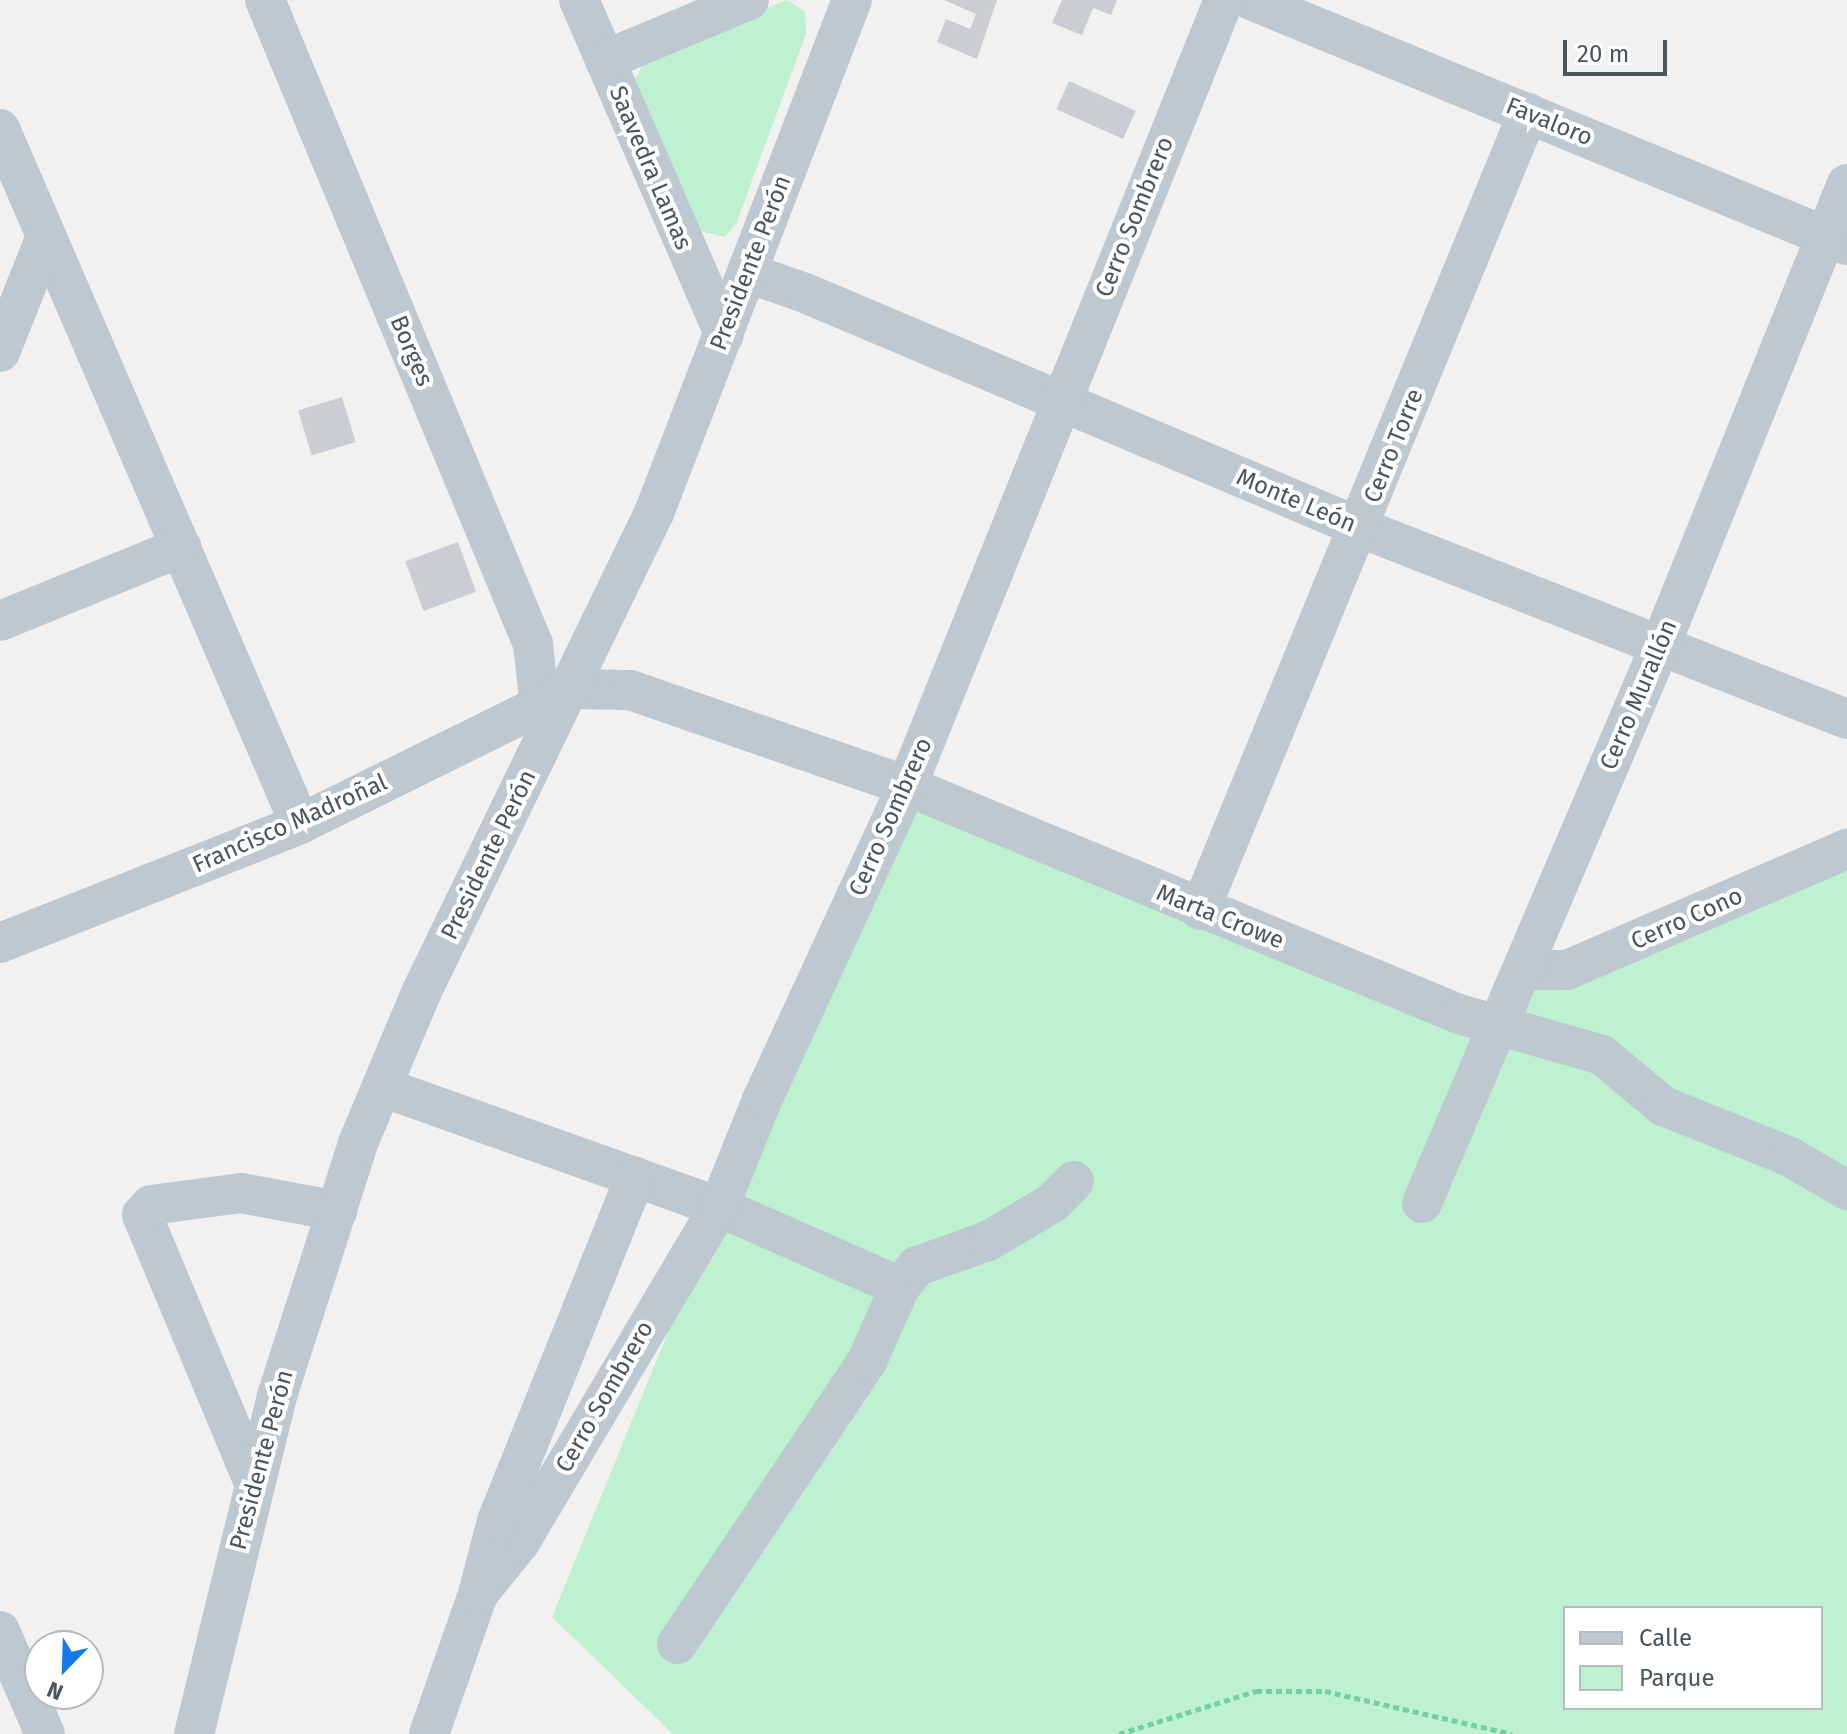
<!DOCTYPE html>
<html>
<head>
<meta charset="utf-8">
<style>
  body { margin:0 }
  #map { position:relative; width:1847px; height:1734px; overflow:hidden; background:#f3f0f0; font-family:"Fira Sans",sans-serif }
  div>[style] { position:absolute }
  .green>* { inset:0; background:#bef1cf }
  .building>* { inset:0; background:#caced3; transform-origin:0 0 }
  .path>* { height:5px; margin-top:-2.5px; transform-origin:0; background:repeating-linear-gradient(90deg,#74d19f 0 6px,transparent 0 10px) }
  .minor>* { height:40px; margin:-20px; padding:0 20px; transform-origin:20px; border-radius:20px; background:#bdc8d0 }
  span { translate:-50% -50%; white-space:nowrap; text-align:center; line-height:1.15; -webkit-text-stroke:8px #fff; paint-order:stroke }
  .street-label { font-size:24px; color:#47555f }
  .legend { position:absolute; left:1563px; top:1606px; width:260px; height:104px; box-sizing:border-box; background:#fff; border:2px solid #b5bbbf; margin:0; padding:10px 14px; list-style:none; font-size:24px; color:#47555f }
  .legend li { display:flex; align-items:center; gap:16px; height:40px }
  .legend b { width:40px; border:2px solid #b5bbbf }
  .north { position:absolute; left:24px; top:1630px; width:80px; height:80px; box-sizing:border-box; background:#fff; border:2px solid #b5bbbf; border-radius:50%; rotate:203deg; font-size:22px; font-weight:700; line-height:32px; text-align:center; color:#47555f }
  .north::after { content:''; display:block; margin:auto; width:28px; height:36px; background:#127aeb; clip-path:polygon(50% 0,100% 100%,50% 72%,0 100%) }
  .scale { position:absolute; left:1563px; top:40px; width:104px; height:36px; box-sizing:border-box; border:4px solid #47555f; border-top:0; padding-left:10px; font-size:24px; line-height:28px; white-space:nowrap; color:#47555f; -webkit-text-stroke:6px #fff; paint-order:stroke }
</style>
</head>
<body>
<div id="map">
  <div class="green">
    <div style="clip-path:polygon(786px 0,805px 11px,806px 34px,736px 224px,724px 237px,701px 231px,633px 83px,644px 62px)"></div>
    <div style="clip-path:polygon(evenodd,907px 786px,1459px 1014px,1847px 857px,1847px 1734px,673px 1734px,552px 1617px,719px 1207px,907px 786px,1565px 1608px,1821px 1608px,1821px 1708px,1565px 1708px,1565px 1608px)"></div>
  </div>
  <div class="building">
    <div style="clip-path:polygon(944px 0,997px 0,977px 59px,937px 42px,946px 19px,970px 29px,976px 14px)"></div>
    <div style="clip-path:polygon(1062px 0,1117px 0,1111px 15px,1093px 8px,1082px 35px,1052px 23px)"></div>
    <div style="left:1069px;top:81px;width:73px;height:31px;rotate:24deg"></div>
    <div style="left:342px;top:397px;width:47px;height:46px;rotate:73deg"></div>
    <div style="left:458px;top:542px;width:53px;height:56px;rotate:70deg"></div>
  </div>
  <div class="path">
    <div style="left:1119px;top:1734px;width:144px;rotate:-17.4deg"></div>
    <div style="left:1256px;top:1691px;width:69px"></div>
    <div style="left:1325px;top:1691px;width:192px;rotate:12.9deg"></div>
  </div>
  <div class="minor">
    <div style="left:265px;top:0;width:698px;rotate:67.41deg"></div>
    <div style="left:533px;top:644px;width:62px;rotate:83.6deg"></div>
    <div style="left:579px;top:0;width:364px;rotate:66.5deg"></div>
    <div style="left:1251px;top:0;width:644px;rotate:22.35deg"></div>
    <div style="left:605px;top:60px;width:156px;rotate:-22.6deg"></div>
    <div style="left:0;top:129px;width:757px;rotate:66.65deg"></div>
    <div style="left:748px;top:273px;width:60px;rotate:19.3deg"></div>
    <div style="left:805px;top:293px;width:604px;rotate:22.91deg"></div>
    <div style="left:1361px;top:528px;width:522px;rotate:21.46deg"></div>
    <div style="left:0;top:352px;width:122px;rotate:-68.3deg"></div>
    <div style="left:0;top:621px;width:196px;rotate:-22.2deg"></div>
    <div style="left:1200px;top:910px;width:862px;rotate:-67.63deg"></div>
    <div style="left:0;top:943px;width:323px;rotate:-21.6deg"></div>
    <div style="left:300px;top:824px;width:305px;rotate:-26.3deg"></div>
    <div style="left:573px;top:689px;width:57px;rotate:1deg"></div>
    <div style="left:630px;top:690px;width:293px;rotate:19.1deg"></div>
    <div style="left:907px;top:786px;width:597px;rotate:22.44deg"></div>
    <div style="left:1459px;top:1014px;width:149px;rotate:16deg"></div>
    <div style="left:1602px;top:1055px;width:80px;rotate:39.9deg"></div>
    <div style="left:1663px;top:1106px;width:135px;rotate:21.8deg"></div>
    <div style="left:1788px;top:1156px;width:68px;rotate:30deg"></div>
    <div style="left:1522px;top:970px;width:45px"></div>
    <div style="left:1567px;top:970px;width:305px;rotate:-23.4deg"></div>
    <div style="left:382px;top:1087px;width:358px;rotate:19.6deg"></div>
    <div style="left:719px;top:1207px;width:198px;rotate:23.8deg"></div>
    <div style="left:1422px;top:1203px;width:608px;rotate:-66.85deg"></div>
    <div style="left:1661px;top:644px;width:496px;rotate:-68deg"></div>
    <div style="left:255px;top:1485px;width:293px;rotate:-112.7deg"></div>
    <div style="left:142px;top:1215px;width:13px;rotate:-48deg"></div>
    <div style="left:151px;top:1205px;width:91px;rotate:-7.6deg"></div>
    <div style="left:241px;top:1193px;width:98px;rotate:10.6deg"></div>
    <div style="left:478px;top:1594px;width:67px;rotate:-51.1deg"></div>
    <div style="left:520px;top:1542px;width:390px;rotate:-59.3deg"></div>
    <div style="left:719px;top:1207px;width:115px;rotate:-68.1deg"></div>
    <div style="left:762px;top:1100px;width:346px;rotate:-65.2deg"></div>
    <div style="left:907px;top:786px;width:848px;rotate:-68.04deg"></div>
    <div style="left:0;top:1631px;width:112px;rotate:66.4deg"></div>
    <div style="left:677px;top:1644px;width:341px;rotate:-56.1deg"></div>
    <div style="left:867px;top:1361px;width:81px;rotate:-66deg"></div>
    <div style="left:900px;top:1287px;width:27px;rotate:-51deg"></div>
    <div style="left:917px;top:1266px;width:75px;rotate:-19.4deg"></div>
    <div style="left:988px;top:1241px;width:74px;rotate:-30.7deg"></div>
    <div style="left:1052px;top:1203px;width:31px;rotate:-45deg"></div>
    <div style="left:194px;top:1734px;width:348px;rotate:-76.2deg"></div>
    <div style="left:277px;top:1396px;width:266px;rotate:-72.2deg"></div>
    <div style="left:358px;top:1143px;width:163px;rotate:-67.2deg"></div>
    <div style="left:421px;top:993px;width:534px;rotate:-64.11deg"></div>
    <div style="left:654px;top:513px;width:550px;rotate:-68.9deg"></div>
    <div style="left:429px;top:1734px;width:148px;rotate:-70.7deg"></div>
    <div style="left:478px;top:1594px;width:75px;rotate:-75.4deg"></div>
    <div style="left:497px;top:1521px;width:371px;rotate:-68.1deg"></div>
  </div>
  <div class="street-label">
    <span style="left:1549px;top:122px;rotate:22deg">Favaloro</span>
    <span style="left:650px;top:168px;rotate:67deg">Saavedra Lamas</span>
    <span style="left:1135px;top:217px;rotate:-68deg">Cerro Sombrero</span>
    <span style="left:751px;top:263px;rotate:-69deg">Presidente Perón</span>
    <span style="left:411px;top:351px;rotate:67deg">Borges</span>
    <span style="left:1394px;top:446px;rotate:-68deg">Cerro Torre</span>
    <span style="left:1296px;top:501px;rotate:23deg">Monte León</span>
    <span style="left:1639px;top:695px;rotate:-67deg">Cerro Murallón</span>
    <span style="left:891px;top:817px;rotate:-66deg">Cerro Sombrero</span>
    <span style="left:290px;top:824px;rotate:-24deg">Francisco Madroñal</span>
    <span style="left:489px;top:855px;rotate:-64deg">Presidente Perón</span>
    <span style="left:1220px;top:917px;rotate:22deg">Marta Crowe</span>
    <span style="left:1687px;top:919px;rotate:-24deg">Cerro Cono</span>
    <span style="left:605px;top:1397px;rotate:-60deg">Cerro Sombrero</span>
    <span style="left:262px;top:1460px;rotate:-75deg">Presidente Perón</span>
  </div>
  <ul class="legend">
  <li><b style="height:10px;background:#bdc8d0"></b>Calle</li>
  <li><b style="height:22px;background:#bef1cf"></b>Parque</li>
  </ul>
  <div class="north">N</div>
  <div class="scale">20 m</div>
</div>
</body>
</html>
